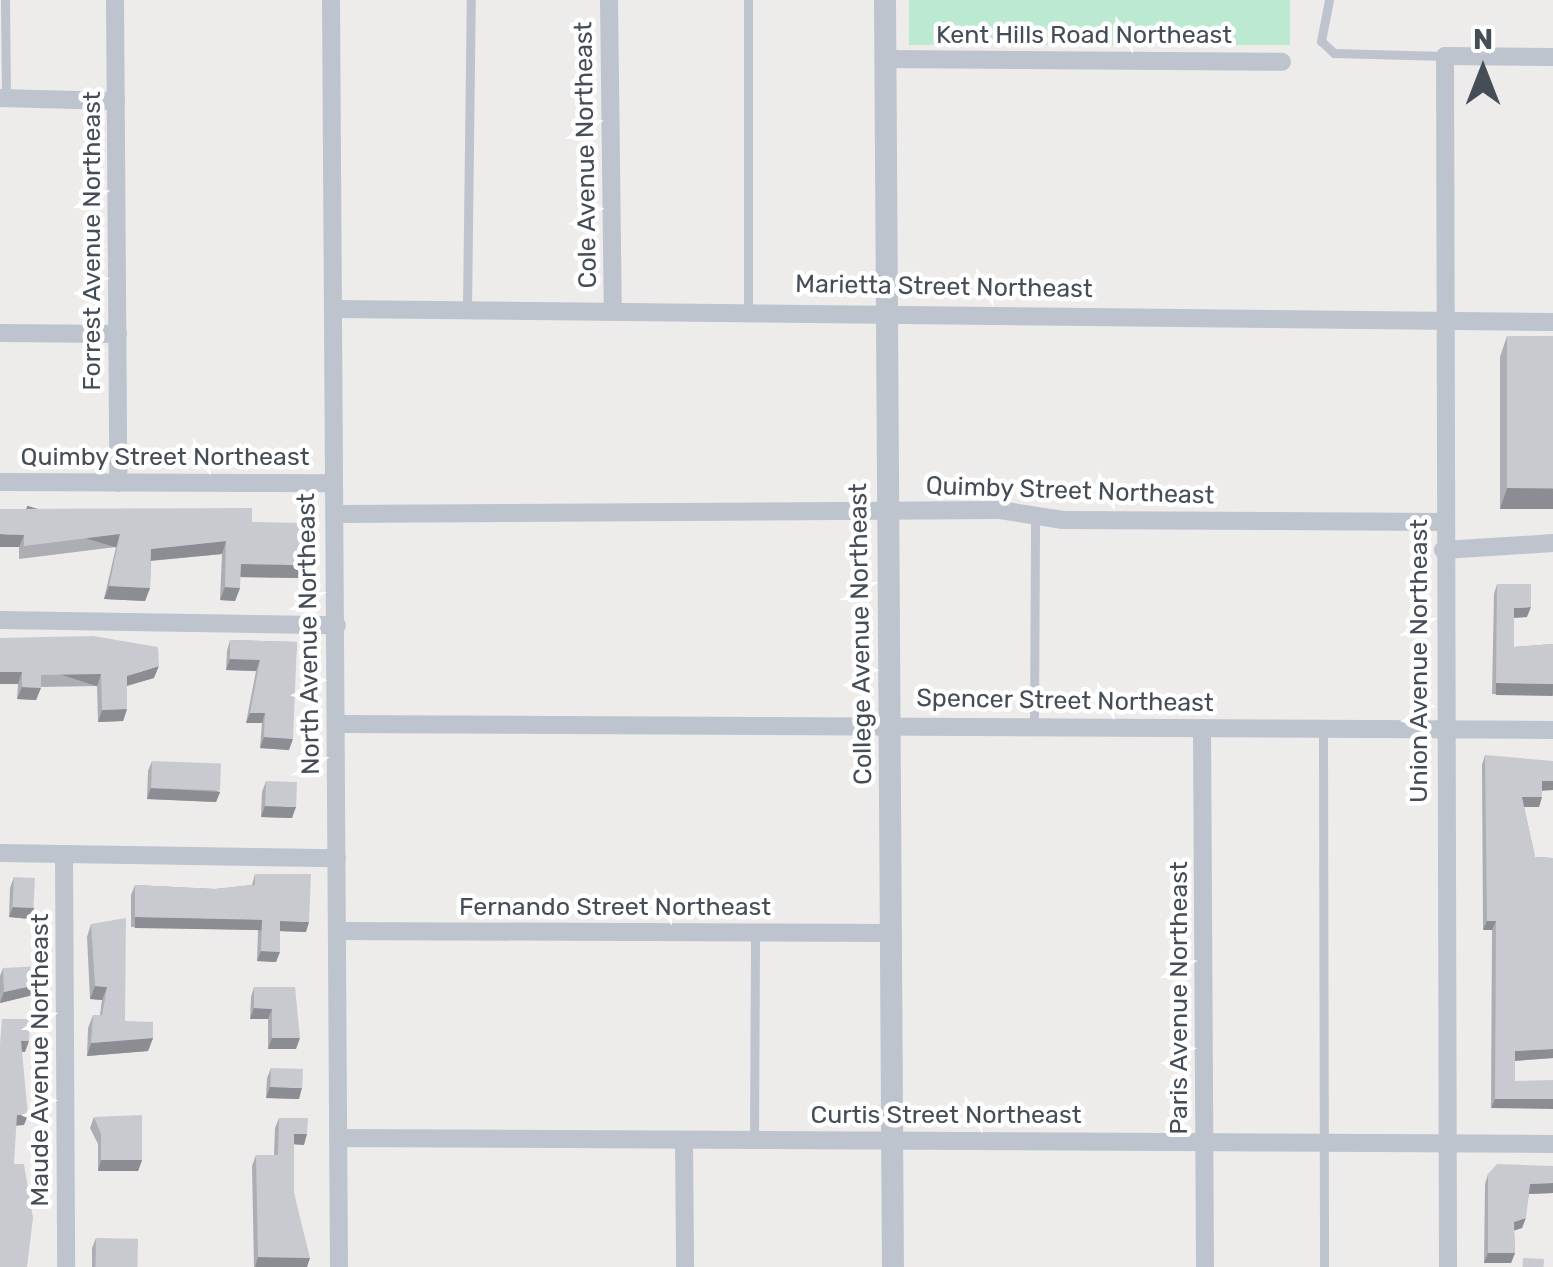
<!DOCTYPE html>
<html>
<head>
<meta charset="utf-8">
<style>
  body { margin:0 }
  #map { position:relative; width:1553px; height:1267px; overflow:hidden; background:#eeebeb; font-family:Rubik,sans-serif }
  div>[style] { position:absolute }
  .green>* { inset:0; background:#bce9d2; transform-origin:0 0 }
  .service>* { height:9px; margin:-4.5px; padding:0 4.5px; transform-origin:4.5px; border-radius:4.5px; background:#bdc4cd }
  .minor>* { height:18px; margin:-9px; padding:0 9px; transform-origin:9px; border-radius:9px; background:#bdc4cd }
  .tertiary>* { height:22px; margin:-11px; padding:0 11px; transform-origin:11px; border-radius:11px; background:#bdc4cd }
  .wall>* { inset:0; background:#acaeb3 }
  .shaded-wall>* { inset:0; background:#8c8d92; transform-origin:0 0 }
  .building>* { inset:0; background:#c8cad0; transform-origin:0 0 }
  span { translate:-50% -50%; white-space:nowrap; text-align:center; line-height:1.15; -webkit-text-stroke:9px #fff; paint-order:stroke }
  .street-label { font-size:25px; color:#454d57 }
  .north { position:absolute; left:1433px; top:20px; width:100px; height:100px; -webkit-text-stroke:8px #fff; paint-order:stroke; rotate:0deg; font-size:28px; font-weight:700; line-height:40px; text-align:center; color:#454d57 }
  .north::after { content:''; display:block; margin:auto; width:35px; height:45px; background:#454d57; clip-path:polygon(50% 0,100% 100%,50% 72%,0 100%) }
</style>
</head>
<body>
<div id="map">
  <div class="green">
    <div style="left:909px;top:0;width:381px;height:45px"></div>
  </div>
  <div class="service">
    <div style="left:5px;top:0;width:97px;rotate:89.4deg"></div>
    <div style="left:1329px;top:0;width:42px;rotate:101deg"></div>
    <div style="left:1321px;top:41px;width:18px;rotate:43deg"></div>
    <div style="left:1334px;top:53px;width:111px;rotate:1.5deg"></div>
    <div style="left:467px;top:309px;width:309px;rotate:-89.3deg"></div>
    <div style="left:748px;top:309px;width:309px;rotate:-90deg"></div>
    <div style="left:1034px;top:726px;width:211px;rotate:-89.7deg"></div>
    <div style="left:1323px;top:729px;width:538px;rotate:89.89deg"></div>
    <div style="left:754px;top:1140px;width:208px;rotate:-89.7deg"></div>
  </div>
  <div class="minor">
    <div style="left:115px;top:0;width:483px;rotate:89.6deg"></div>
    <div style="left:331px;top:0;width:1267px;rotate:89.64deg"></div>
    <div style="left:609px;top:0;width:309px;rotate:89.3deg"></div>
    <div style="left:886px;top:59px;width:396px;rotate:0.4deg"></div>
    <div style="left:0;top:98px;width:116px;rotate:1.5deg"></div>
    <div style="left:335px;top:309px;width:1218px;rotate:0.61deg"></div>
    <div style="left:0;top:333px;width:118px;rotate:0.5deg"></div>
    <div style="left:0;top:482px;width:330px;rotate:0.2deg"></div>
    <div style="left:335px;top:514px;width:665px;rotate:-0.34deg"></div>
    <div style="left:1000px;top:510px;width:64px;rotate:9deg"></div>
    <div style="left:1063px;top:520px;width:380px;rotate:0.3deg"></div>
    <div style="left:1443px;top:550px;width:110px;rotate:-3.6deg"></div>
    <div style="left:0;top:620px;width:337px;rotate:0.9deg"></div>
    <div style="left:337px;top:724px;width:1216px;rotate:0.28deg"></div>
    <div style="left:1202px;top:728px;width:539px;rotate:89.68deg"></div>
    <div style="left:0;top:853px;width:337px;rotate:0.9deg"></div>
    <div style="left:64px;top:854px;width:413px;rotate:89.7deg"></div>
    <div style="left:338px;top:931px;width:554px;rotate:0.21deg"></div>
    <div style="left:338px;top:1138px;width:1215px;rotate:0.28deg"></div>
    <div style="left:684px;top:1141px;width:126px;rotate:89.5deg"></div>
    <div style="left:1448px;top:1267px;width:1211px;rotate:-90.14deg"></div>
    <div style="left:1445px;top:56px;width:108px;rotate:0.5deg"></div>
  </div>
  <div class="tertiary">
    <div style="left:885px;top:0;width:1267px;rotate:89.64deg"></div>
  </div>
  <div class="wall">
    <div style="clip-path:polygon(1507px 336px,1553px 336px,1553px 509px,1500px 509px,1500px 357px)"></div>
    <div style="clip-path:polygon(0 509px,252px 522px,298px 578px,240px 577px,240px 588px,235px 601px,220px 600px,222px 554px,151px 561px,150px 588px,145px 601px,104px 599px,116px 547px,19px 559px,19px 547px)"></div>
    <div style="clip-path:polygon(1497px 584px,1527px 617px,1514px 618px,1514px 647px,1553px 644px,1553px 695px,1492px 694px,1494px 594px)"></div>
    <div style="clip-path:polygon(0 638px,154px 678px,127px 686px,127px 709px,123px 721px,98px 722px,97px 686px,41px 687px,36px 700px,17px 699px,18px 684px,0 684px)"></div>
    <div style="clip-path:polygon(230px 640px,297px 642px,289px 750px,260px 748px,262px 723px,246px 723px,256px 671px,226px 670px,227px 651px)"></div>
    <div style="clip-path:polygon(1485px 755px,1542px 791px,1542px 797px,1539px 807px,1524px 807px,1535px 857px,1553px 858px,1553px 1058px,1515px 1061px,1491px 1108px,1492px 930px,1483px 930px,1482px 765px)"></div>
    <div style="clip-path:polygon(152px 761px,220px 792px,216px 802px,147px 799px,148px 771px)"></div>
    <div style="clip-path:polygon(266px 781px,292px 818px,261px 817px,262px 792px)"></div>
    <div style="clip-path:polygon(255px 874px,306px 932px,280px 931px,276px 962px,257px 961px,258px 930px,131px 927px,131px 895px,135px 885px,215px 889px,252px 885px)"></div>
    <div style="clip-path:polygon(14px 877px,34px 908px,30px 919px,9px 917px,10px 888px)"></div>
    <div style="clip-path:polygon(91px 924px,125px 1021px,153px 1038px,148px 1051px,87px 1056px,88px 1028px,93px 1015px,100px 1015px,102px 1000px,90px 999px,87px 937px)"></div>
    <div style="clip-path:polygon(3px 968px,37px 994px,0 1003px,0 976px)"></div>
    <div style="clip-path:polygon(254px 987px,295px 987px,296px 1049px,268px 1049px,268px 1019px,250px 1019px,251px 997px)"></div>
    <div style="clip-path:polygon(271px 1068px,299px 1099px,266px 1098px,267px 1078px)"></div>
    <div style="clip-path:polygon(94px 1117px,142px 1160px,138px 1171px,98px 1171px,98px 1144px,90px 1128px)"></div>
    <div style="clip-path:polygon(279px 1118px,304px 1145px,294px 1144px,294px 1193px,307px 1267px,254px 1267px,252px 1166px,256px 1155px,274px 1155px,275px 1128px)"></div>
    <div style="clip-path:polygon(1553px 1166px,1553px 1193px,1529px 1194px,1522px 1228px,1514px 1230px,1515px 1253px,1511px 1263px,1484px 1263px,1485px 1184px,1488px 1174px)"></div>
    <div style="clip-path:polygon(96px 1238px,135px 1267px,92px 1267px,92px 1248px)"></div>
  </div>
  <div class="shaded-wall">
    <div style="clip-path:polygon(1507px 488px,1553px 489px,1553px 509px,1500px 509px)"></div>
    <div style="clip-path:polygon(0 534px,24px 535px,19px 547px,0 547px)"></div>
    <div style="left:120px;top:534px;width:14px;height:97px;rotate:107deg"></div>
    <div style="clip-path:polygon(226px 541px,222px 554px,147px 561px,151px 549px)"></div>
    <div style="clip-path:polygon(241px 564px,303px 565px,298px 578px,236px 577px)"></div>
    <div style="clip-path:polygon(109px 586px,150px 588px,145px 601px,104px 599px)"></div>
    <div style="clip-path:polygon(225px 587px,240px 588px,235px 601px,220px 600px)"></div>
    <div style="clip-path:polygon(1531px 607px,1527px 617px,1510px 618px,1514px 608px)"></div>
    <div style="clip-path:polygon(230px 659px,260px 660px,256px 671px,226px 670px)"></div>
    <div style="clip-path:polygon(159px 666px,154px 678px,122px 687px,127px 676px)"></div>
    <div style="clip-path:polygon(0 672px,22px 672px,18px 684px,0 684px)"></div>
    <div style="left:101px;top:674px;width:13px;height:60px;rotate:108deg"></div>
    <div style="left:1496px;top:683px;width:57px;height:12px;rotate:1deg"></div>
    <div style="clip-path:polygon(22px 687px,41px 688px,36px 700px,17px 699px)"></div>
    <div style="clip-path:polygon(127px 709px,123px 721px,98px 722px,102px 710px)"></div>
    <div style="clip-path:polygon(250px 713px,265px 713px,262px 723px,246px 723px)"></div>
    <div style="clip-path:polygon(264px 737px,293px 739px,289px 750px,260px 748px)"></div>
    <div style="clip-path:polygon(1542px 781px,1553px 781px,1553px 790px,1539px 791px)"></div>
    <div style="clip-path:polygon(151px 788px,220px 792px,216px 802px,147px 799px)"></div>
    <div style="clip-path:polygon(1522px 797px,1542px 797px,1539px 807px,1518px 807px)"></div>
    <div style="clip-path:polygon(265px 806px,296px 807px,292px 818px,261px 817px)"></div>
    <div style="clip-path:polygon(13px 907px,34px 908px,30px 919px,9px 917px)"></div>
    <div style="left:135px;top:917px;width:127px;height:11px;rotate:1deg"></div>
    <div style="clip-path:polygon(280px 921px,309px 922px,306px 932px,277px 931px)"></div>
    <div style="clip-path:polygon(1487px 921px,1496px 921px,1492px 930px,1483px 930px)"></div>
    <div style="clip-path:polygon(261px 951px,280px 952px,276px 962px,257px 961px)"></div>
    <div style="clip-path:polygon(41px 984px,37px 994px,0 1003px,4px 992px)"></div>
    <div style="clip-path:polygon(95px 986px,107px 987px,102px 1000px,90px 999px)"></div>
    <div style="clip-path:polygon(254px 1008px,272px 1009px,268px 1019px,250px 1019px)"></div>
    <div style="clip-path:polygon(153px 1038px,148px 1051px,87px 1056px,91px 1043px)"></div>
    <div style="clip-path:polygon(272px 1038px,300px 1038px,296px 1049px,268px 1049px)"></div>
    <div style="clip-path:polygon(21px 1041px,29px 1041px,25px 1052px,17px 1052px)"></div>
    <div style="clip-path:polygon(1553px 1049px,1553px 1058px,1511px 1061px,1515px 1051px)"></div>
    <div style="clip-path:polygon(270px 1087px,302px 1088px,299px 1099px,266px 1098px)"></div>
    <div style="clip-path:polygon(1495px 1099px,1553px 1099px,1553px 1109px,1491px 1108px)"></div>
    <div style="clip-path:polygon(17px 1115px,28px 1115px,24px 1125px,13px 1126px)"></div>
    <div style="clip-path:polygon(294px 1134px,307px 1134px,304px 1145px,290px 1144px)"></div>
    <div style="clip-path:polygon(101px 1160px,142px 1160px,138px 1171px,98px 1171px)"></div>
    <div style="clip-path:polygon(1553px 1183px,1553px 1193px,1526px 1194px,1530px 1184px)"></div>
    <div style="clip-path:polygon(1526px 1218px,1522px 1228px,1510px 1232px,1514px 1222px)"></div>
    <div style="clip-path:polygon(1488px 1253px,1515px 1253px,1511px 1263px,1484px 1263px)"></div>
    <div style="clip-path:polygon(258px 1257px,310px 1258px,307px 1267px,255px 1267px)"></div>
  </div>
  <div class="building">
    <div style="left:1507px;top:336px;width:46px;height:152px"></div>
    <div style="clip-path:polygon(252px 508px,252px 522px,303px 523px,303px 565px,241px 564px,240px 588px,225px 587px,226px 541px,151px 549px,150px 588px,109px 586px,120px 534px,24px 546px,24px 535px,0 534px,0 509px)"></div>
    <div style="clip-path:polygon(1497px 584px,1531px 584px,1531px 607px,1514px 608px,1514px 647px,1553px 644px,1553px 684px,1496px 683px)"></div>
    <div style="clip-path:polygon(93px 636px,158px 647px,159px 666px,127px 676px,127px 709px,102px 710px,101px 674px,41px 675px,41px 688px,22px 687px,22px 672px,0 672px,0 638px)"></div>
    <div style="clip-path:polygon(230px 640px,297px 642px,293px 739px,264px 737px,265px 713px,250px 713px,260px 660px,230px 659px)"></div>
    <div style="clip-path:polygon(1485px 755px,1553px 761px,1553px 781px,1542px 781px,1542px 797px,1522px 797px,1535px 857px,1553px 858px,1553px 1049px,1515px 1051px,1515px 1081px,1553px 1080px,1553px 1099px,1495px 1099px,1496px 921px,1487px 921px)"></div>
    <div style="left:152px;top:761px;width:69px;height:27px;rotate:2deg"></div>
    <div style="left:266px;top:781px;width:31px;height:25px;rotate:2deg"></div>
    <div style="clip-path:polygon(255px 874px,311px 874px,309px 922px,280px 921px,280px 952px,261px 951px,262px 920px,135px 917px,135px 885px,215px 889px,255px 885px)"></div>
    <div style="left:14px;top:877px;width:21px;height:30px;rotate:3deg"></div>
    <div style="clip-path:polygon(126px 918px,125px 1021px,153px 1022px,153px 1038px,91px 1043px,93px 1015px,102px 1015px,107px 987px,95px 986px,91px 924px)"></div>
    <div style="clip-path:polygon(41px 966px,41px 984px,4px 992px,3px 968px)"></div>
    <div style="clip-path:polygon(254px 987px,295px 987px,300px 1038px,272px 1038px,272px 1009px,254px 1008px)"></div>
    <div style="clip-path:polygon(2px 1019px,30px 1019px,29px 1041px,21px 1041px,28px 1115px,17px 1115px,14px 1164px,24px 1164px,33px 1218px,27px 1267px,0 1267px,0 1044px)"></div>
    <div style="left:271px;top:1068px;width:32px;height:19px;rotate:2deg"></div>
    <div style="clip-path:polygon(142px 1115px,142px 1160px,101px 1160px,101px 1134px,94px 1117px)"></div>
    <div style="clip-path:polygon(279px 1118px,308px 1118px,307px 1134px,294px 1134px,294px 1193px,310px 1258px,258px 1257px,256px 1155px,278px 1155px)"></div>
    <div style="clip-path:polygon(1497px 1164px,1553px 1166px,1553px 1183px,1530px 1184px,1526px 1218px,1514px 1222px,1515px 1253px,1488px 1253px,1488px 1174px)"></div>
    <div style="left:96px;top:1238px;width:42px;height:29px;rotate:1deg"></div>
    <div style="left:1523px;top:1258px;width:21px;height:9px;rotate:3deg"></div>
  </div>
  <div class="street-label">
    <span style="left:1084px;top:35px">Kent Hills Road Northeast</span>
    <span style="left:586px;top:155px;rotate:-91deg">Cole Avenue Northeast</span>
    <span style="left:92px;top:241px;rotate:-90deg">Forrest Avenue Northeast</span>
    <span style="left:944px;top:287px;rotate:1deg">Marietta Street Northeast</span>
    <span style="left:165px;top:457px">Quimby Street Northeast</span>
    <span style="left:1070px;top:491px;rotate:2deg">Quimby Street Northeast</span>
    <span style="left:309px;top:634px;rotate:-91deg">North Avenue Northeast</span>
    <span style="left:861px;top:634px;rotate:-91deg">College Avenue Northeast</span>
    <span style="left:1419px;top:661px;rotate:-90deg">Union Avenue Northeast</span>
    <span style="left:1065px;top:701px;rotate:1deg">Spencer Street Northeast</span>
    <span style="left:615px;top:907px">Fernando Street Northeast</span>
    <span style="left:1179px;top:998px;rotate:-90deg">Paris Avenue Northeast</span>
    <span style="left:40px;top:1060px;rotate:-90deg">Maude Avenue Northeast</span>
    <span style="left:946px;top:1115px">Curtis Street Northeast</span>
  </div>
  <div class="north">N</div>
</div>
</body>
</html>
